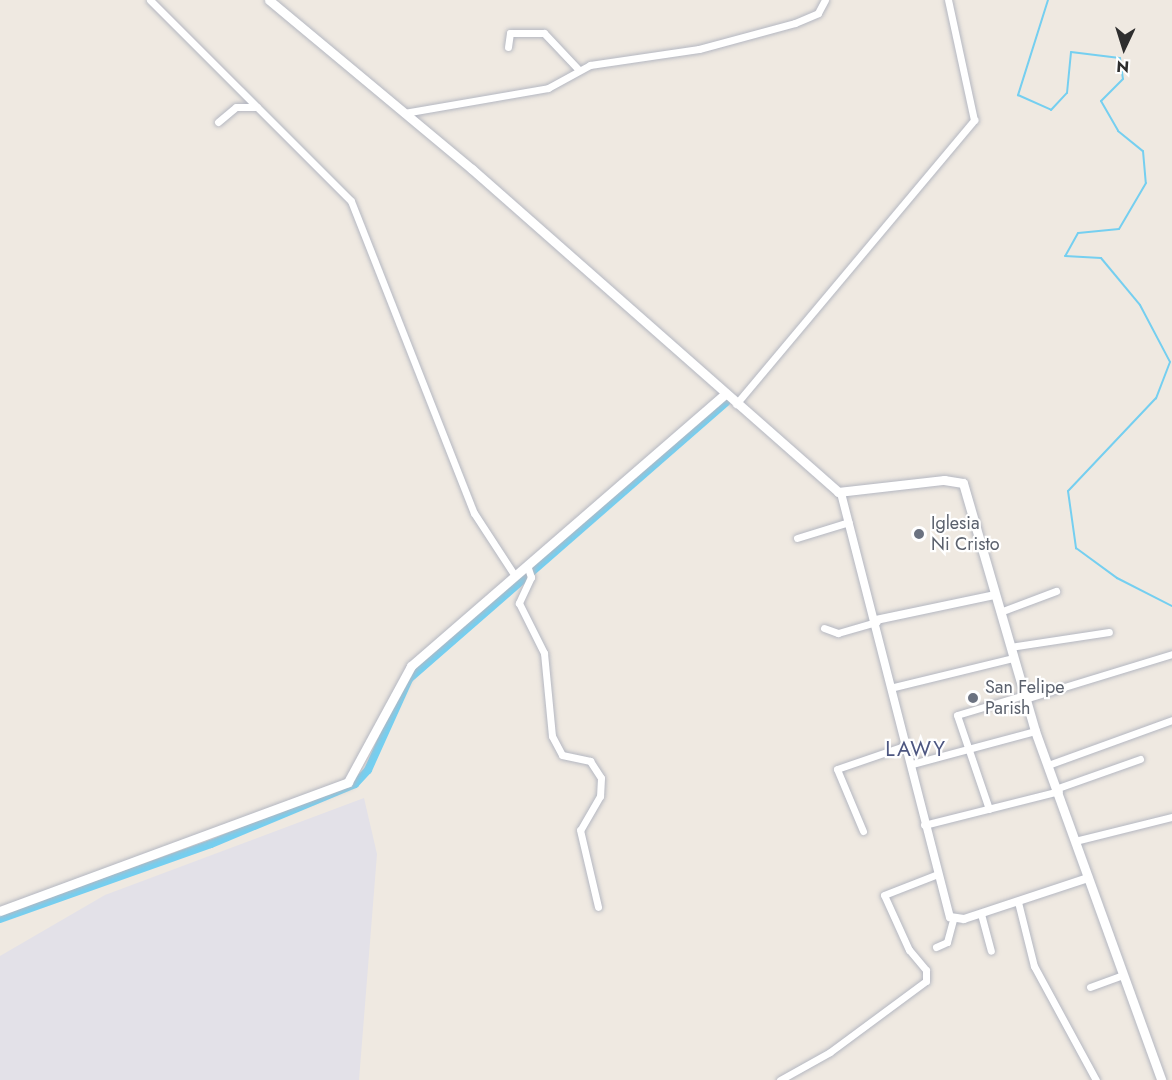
<!DOCTYPE html>
<html>
<head>
<meta charset="utf-8">
<style>
  body { margin:0 }
  #map { position:relative; width:1172px; height:1080px; overflow:hidden; background:#efe9e1; font-family:Jost,sans-serif }
  div>[style] { position:absolute }
  .industrial>* { inset:0; background:#e3e1e8 }
  .stream>* { height:2px; margin:-1px; padding:0 1px; transform-origin:1px; border-radius:1px; background:#75cff0 }
  .canal>* { height:8px; margin:-4px; padding:0 4px; transform-origin:4px; border-radius:4px; background:#75cff0 }
  .roads { filter:drop-shadow(0 0 2px #b4b7c1) drop-shadow(0 0 2px #b4b7c1) }
  .minor>* { height:7px; margin:-3.5px; padding:0 3.5px; transform-origin:3.5px; border-radius:3.5px; background:#fff }
  .tertiary>* { height:8px; margin:-4px; padding:0 4px; transform-origin:4px; border-radius:4px; background:#fff }
  .secondary>* { height:9px; margin:-4.5px; padding:0 4.5px; transform-origin:4.5px; border-radius:4.5px; background:#fff }
  .dots>* { width:16px; height:16px; translate:-50% -50%; box-sizing:border-box; border:3px solid #fff; border-radius:50% }
  span { translate:-50% -50%; white-space:nowrap; text-align:center; line-height:1.15; -webkit-text-stroke:4.5px #fff; paint-order:stroke }
  .worship-label { font-size:18px; color:#5b616d }
  .left { translate:0 -50%; text-align:left }
  .quarter-label { font-size:21px; color:#4d5680; letter-spacing:1.5px }
  .north { position:absolute; left:1094px; top:18px; width:60px; height:60px; -webkit-text-stroke:4px #fff; paint-order:stroke; rotate:184deg; font-size:16px; font-weight:700; line-height:24px; text-align:center; color:#2e2e2e }
  .north::after { content:''; display:block; margin:auto; width:21px; height:27px; background:#2e2e2e; clip-path:polygon(50% 0,100% 100%,50% 72%,0 100%) }
</style>
</head>
<body>
<div id="map">
  <div class="industrial">
    <div style="clip-path:polygon(364px 798px,377px 854px,359px 1080px,0 1080px,0 956px,105px 895px)"></div>
  </div>
  <div class="stream">
    <div style="left:1048px;top:0;width:100px;rotate:107.5deg"></div>
    <div style="left:1018px;top:95px;width:36px;rotate:24deg"></div>
    <div style="left:1051px;top:110px;width:23px;rotate:-47deg"></div>
    <div style="left:1067px;top:93px;width:41px;rotate:-84.4deg"></div>
    <div style="left:1071px;top:52px;width:49px;rotate:7deg"></div>
    <div style="left:1120px;top:58px;width:21px;rotate:82deg"></div>
    <div style="left:1123px;top:79px;width:31px;rotate:135deg"></div>
    <div style="left:1101px;top:101px;width:34px;rotate:60deg"></div>
    <div style="left:1118px;top:131px;width:32px;rotate:39deg"></div>
    <div style="left:1143px;top:151px;width:32px;rotate:85deg"></div>
    <div style="left:1146px;top:183px;width:53px;rotate:120.4deg"></div>
    <div style="left:1119px;top:229px;width:41px;rotate:174.4deg"></div>
    <div style="left:1078px;top:233px;width:26px;rotate:119deg"></div>
    <div style="left:1065px;top:256px;width:36px;rotate:3deg"></div>
    <div style="left:1101px;top:258px;width:61px;rotate:50.3deg"></div>
    <div style="left:1140px;top:305px;width:64px;rotate:62.2deg"></div>
    <div style="left:1170px;top:362px;width:39px;rotate:111deg"></div>
    <div style="left:1156px;top:398px;width:128px;rotate:133.4deg"></div>
    <div style="left:1068px;top:491px;width:58px;rotate:82deg"></div>
    <div style="left:1076px;top:548px;width:51px;rotate:36.2deg"></div>
    <div style="left:1117px;top:578px;width:62px;rotate:27deg"></div>
  </div>
  <div class="canal">
    <div style="left:0;top:919px;width:224px;rotate:-19.6deg"></div>
    <div style="left:211px;top:844px;width:156px;rotate:-22.6deg"></div>
    <div style="left:355px;top:784px;width:19px;rotate:-47deg"></div>
    <div style="left:368px;top:770px;width:100px;rotate:-65.7deg"></div>
    <div style="left:409px;top:679px;width:421px;rotate:-41.1deg"></div>
  </div>
  <div class="roads">
    <div class="minor">
      <div style="left:150px;top:0;width:284px;rotate:45deg"></div>
      <div style="left:351px;top:201px;width:335px;rotate:68.5deg"></div>
      <div style="left:474px;top:513px;width:75px;rotate:56.9deg"></div>
      <div style="left:508px;top:47px;width:14px;rotate:-82deg"></div>
      <div style="left:510px;top:33px;width:34px"></div>
      <div style="left:544px;top:33px;width:51px;rotate:46.6deg"></div>
      <div style="left:404px;top:113px;width:146px;rotate:-9.8deg"></div>
      <div style="left:548px;top:88px;width:48px;rotate:-28.7deg"></div>
      <div style="left:590px;top:65px;width:110px;rotate:-8.4deg"></div>
      <div style="left:699px;top:49px;width:99px;rotate:-15.2deg"></div>
      <div style="left:795px;top:23px;width:25px;rotate:-23deg"></div>
      <div style="left:818px;top:13px;width:15px;rotate:-62deg"></div>
      <div style="left:218px;top:122px;width:23px;rotate:-40deg"></div>
      <div style="left:236px;top:107px;width:21px"></div>
      <div style="left:736px;top:404px;width:371px;rotate:-50deg"></div>
      <div style="left:974px;top:120px;width:123px;rotate:-102.2deg"></div>
      <div style="left:797px;top:538px;width:54px;rotate:-17.1deg"></div>
      <div style="left:527px;top:565px;width:13px;rotate:72deg"></div>
      <div style="left:531px;top:577px;width:29px;rotate:115deg"></div>
      <div style="left:519px;top:603px;width:56px;rotate:63.4deg"></div>
      <div style="left:544px;top:653px;width:83px;rotate:84.5deg"></div>
      <div style="left:552px;top:736px;width:21px;rotate:62deg"></div>
      <div style="left:562px;top:755px;width:29px;rotate:12deg"></div>
      <div style="left:590px;top:761px;width:20px;rotate:57deg"></div>
      <div style="left:601px;top:778px;width:18px;rotate:93deg"></div>
      <div style="left:600px;top:796px;width:39px;rotate:120deg"></div>
      <div style="left:580px;top:830px;width:79px;rotate:76.8deg"></div>
      <div style="left:1000px;top:612px;width:60px;rotate:-20.6deg"></div>
      <div style="left:824px;top:628px;width:15px;rotate:20deg"></div>
      <div style="left:838px;top:633px;width:40px;rotate:-16deg"></div>
      <div style="left:1010px;top:647px;width:100px;rotate:-8.6deg"></div>
      <div style="left:894px;top:687px;width:122px;rotate:-13.7deg"></div>
      <div style="left:1025px;top:699px;width:154px;rotate:-17deg"></div>
      <div style="left:912px;top:764px;width:127px;rotate:-15deg"></div>
      <div style="left:1048px;top:765px;width:132px;rotate:-19.9deg"></div>
      <div style="left:1058px;top:788px;width:87px;rotate:-19.5deg"></div>
      <div style="left:989px;top:809px;width:99px;rotate:-108.8deg"></div>
      <div style="left:957px;top:715px;width:70px;rotate:-16.6deg"></div>
      <div style="left:924px;top:825px;width:139px;rotate:-14.1deg"></div>
      <div style="left:863px;top:831px;width:67px;rotate:-112.8deg"></div>
      <div style="left:837px;top:769px;width:74px;rotate:-18.9deg"></div>
      <div style="left:1075px;top:841px;width:100px;rotate:-13.9deg"></div>
      <div style="left:1018px;top:902px;width:66px;rotate:76deg"></div>
      <div style="left:1034px;top:966px;width:130px;rotate:61.5deg"></div>
      <div style="left:981px;top:914px;width:38px;rotate:75deg"></div>
      <div style="left:936px;top:947px;width:12px;rotate:-24deg"></div>
      <div style="left:947px;top:942px;width:23px;rotate:-75deg"></div>
      <div style="left:1090px;top:987px;width:35px;rotate:-20deg"></div>
      <div style="left:780px;top:1080px;width:57px;rotate:-29.2deg"></div>
      <div style="left:830px;top:1052px;width:119px;rotate:-36.5deg"></div>
      <div style="left:926px;top:981px;width:11px;rotate:-90deg"></div>
      <div style="left:926px;top:970px;width:26px;rotate:-130deg"></div>
      <div style="left:909px;top:950px;width:60px;rotate:-114.4deg"></div>
      <div style="left:884px;top:895px;width:55px;rotate:-21.4deg"></div>
    </div>
    <div class="tertiary">
      <div style="left:841px;top:493px;width:438px;rotate:75.6deg"></div>
      <div style="left:950px;top:917px;width:14px;rotate:8deg"></div>
      <div style="left:964px;top:919px;width:131px;rotate:-18.3deg"></div>
      <div style="left:876px;top:620px;width:122px;rotate:-11.9deg"></div>
    </div>
    <div class="secondary">
      <div style="left:269px;top:0;width:264px;rotate:39.8deg"></div>
      <div style="left:472px;top:169px;width:488px;rotate:41.4deg"></div>
      <div style="left:838px;top:492px;width:107px;rotate:-6.5deg"></div>
      <div style="left:944px;top:480px;width:19px;rotate:9deg"></div>
      <div style="left:963px;top:483px;width:258px;rotate:73.8deg"></div>
      <div style="left:1035px;top:731px;width:371px;rotate:70.1deg"></div>
      <div style="left:0;top:911px;width:371px;rotate:-20.3deg"></div>
      <div style="left:348px;top:782px;width:132px;rotate:-61.5deg"></div>
      <div style="left:411px;top:666px;width:414px;rotate:-40.9deg"></div>
    </div>
  </div>
  <div class="dots">
    <div style="left:919px;top:534px;background:#6b7280"></div>
    <div style="left:973px;top:698px;background:#6b7280"></div>
  </div>
  <div class="worship-label">
    <span class="left" style="left:931px;top:534px">Iglesia<br>Ni Cristo</span>
    <span class="left" style="left:985px;top:698px">San Felipe<br>Parish</span>
  </div>
  <div class="quarter-label">
    <span style="left:916px;top:749px">LAWY</span>
  </div>
  <div class="north">N</div>
</div>
</body>
</html>
